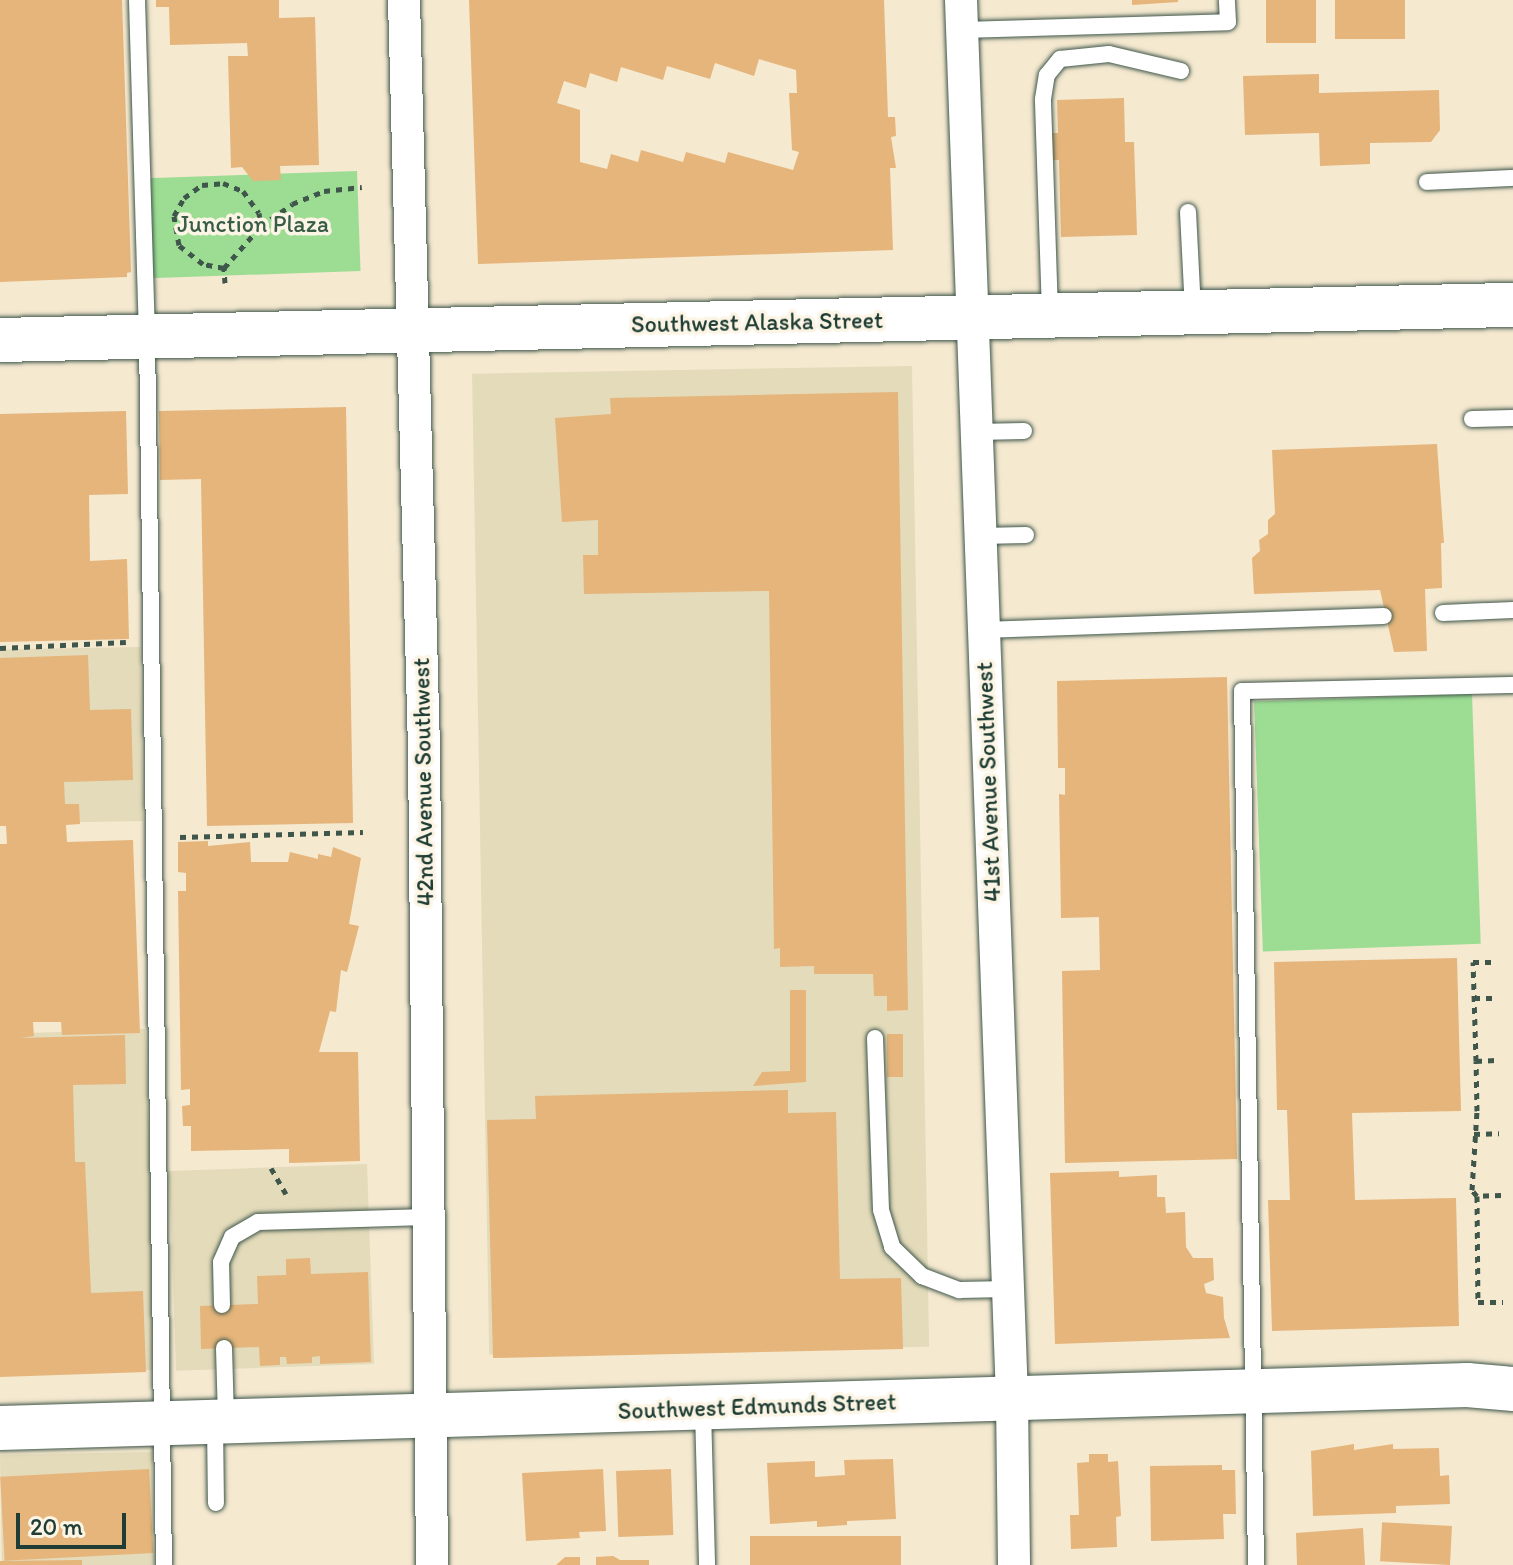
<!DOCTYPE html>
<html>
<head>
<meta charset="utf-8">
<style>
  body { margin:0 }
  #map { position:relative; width:1513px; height:1565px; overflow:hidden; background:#f5e9d0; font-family:Itim,sans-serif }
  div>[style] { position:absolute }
  .built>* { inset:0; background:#e4dbba; transform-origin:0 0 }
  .green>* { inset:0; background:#9ddd93; transform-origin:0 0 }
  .building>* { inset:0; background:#e5b57b; transform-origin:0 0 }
  .path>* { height:5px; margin-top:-2.5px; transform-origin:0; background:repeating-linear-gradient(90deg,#3f574b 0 6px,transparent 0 12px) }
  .roads { filter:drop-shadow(0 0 2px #3f574b) drop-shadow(0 0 2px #3f574b) }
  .lane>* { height:16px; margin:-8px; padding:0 8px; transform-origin:8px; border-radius:8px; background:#fff }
  .street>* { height:32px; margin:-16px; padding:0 16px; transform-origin:16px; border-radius:16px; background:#fff }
  .secondary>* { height:44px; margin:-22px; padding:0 22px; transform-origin:22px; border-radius:22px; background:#fff }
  span { translate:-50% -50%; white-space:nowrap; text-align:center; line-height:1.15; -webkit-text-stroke:7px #fcf5e5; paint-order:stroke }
  .park-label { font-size:24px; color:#385d47 }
  .street-label { font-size:24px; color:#1f3d34 }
  .scale { position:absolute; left:16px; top:1513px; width:110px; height:36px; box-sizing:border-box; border:4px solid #1f3d34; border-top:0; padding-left:10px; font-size:24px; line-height:28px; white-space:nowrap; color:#1f3d34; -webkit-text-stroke:6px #fcf5e5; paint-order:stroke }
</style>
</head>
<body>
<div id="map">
  <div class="built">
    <div style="left:912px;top:366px;width:981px;height:440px;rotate:89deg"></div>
    <div style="left:140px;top:647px;width:174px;height:140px;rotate:89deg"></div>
    <div style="left:145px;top:1029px;width:341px;height:145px;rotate:88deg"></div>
    <div style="left:367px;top:1164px;width:200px;height:198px;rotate:88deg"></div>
    <div style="left:152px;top:1452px;width:113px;height:152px;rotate:89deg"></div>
  </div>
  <div class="green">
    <div style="left:357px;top:171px;width:100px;height:211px;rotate:88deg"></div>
    <div style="left:1472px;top:694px;width:250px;height:218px;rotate:88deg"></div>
  </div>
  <div class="building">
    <div style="clip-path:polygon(0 0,122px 0,131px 272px,127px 273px,127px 277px,0 282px)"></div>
    <div style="clip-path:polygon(156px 0,279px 0,279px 18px,315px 17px,319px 165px,280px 166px,281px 180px,253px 181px,242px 167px,231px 168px,228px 56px,248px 56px,247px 43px,170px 45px,169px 7px,156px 7px)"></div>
    <div style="clip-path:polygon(evenodd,469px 0,884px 0,888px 117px,895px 117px,896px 136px,891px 137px,896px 168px,890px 168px,893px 250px,478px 264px,469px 0,759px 59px,796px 70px,797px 93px,789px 93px,792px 150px,799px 152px,793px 170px,728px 152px,725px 163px,686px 152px,683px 162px,641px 150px,638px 162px,611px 154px,607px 169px,580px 162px,580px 110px,557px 103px,564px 81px,586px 88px,590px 73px,617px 82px,621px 67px,663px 80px,667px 66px,710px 79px,715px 63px,754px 76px,759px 59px)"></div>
    <div style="clip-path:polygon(1132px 0,1178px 0,1178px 2px,1132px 5px)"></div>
    <div style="left:1266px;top:0;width:50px;height:43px"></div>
    <div style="left:1335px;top:0;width:70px;height:39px"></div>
    <div style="clip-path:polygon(1319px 74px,1319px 93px,1439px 90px,1440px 130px,1431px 142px,1370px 143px,1370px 164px,1320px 166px,1319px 133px,1245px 135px,1243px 76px)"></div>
    <div style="clip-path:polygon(1124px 98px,1125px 142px,1134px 142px,1137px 235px,1061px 237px,1059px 160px,1053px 160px,1052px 133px,1058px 133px,1057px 100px)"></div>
    <div style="clip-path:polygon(898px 392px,908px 1010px,887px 1011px,887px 996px,874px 996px,873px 974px,814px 974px,814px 966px,780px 967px,780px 948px,774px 949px,769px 591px,584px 594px,583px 555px,598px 555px,598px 520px,562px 522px,555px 418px,611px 414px,610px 398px)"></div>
    <div style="clip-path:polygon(346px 407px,353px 823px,207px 826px,201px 479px,160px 480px,159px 411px)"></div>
    <div style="clip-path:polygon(126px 411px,128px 494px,89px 495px,90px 561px,127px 559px,129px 639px,0 642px,0 414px)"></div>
    <div style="clip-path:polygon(1437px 444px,1444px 543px,1441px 543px,1442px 588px,1425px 589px,1427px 651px,1394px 652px,1380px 590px,1254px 594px,1252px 558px,1260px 551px,1259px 540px,1268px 534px,1268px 520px,1275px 514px,1272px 450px)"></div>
    <div style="clip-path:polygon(88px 655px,90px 710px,131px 709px,133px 780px,64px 782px,65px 804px,79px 804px,80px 824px,66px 825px,67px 842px,133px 840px,140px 1033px,62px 1035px,61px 1022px,33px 1022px,34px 1036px,21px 1038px,125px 1035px,126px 1084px,73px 1085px,75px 1162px,85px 1162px,91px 1293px,143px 1291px,146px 1372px,0 1377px,0 844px,7px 844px,6px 826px,0 826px,0 658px)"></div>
    <div style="clip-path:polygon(1227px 677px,1237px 1159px,1065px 1163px,1062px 971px,1100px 970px,1099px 917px,1061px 918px,1059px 794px,1065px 795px,1065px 768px,1058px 768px,1057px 681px)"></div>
    <div style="clip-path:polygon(208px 841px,208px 846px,250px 842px,251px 862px,288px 862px,290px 852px,318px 859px,318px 854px,331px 857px,333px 847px,361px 858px,349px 924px,359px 926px,347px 972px,341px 970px,336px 1012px,330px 1011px,319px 1052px,358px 1052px,360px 1161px,289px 1163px,289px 1149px,191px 1151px,191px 1126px,183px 1126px,182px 1106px,190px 1105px,190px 1089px,181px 1090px,178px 891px,186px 891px,186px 873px,178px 872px,178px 842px)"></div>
    <div style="clip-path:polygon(1457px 958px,1461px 1111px,1352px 1113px,1355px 1200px,1456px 1198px,1459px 1326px,1272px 1331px,1268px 1200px,1290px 1200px,1287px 1110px,1277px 1110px,1274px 962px)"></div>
    <div style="clip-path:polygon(790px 990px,806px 990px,806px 1082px,753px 1086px,762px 1072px,790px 1071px)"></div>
    <div style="left:887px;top:1034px;width:16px;height:43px"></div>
    <div style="clip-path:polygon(788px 1090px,788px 1113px,836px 1112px,840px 1279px,901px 1278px,903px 1349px,493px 1358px,487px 1120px,536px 1119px,535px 1096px)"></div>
    <div style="clip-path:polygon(1119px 1171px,1119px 1177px,1157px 1175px,1157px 1197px,1165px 1197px,1166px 1213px,1185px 1212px,1186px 1247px,1193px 1258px,1213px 1258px,1214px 1280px,1204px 1284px,1206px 1293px,1223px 1297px,1224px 1318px,1230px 1338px,1055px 1344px,1050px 1173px)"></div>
    <div style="clip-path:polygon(310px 1258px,311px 1274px,368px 1272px,371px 1362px,320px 1364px,320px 1356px,312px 1357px,312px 1363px,287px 1364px,286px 1357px,280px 1357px,280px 1365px,260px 1366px,259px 1347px,201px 1349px,200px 1306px,258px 1304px,257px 1276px,286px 1275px,286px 1259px)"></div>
    <div style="clip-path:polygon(1354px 1444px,1354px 1450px,1393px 1444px,1393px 1449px,1439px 1448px,1440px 1476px,1449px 1475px,1450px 1504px,1396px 1506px,1396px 1513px,1313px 1516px,1311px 1451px)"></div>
    <div style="clip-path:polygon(1089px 1454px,1108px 1454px,1108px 1462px,1118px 1461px,1121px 1516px,1116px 1517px,1117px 1547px,1071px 1549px,1070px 1515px,1079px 1515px,1077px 1463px,1089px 1462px)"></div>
    <div style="clip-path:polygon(893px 1459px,896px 1519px,847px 1521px,847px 1525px,817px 1527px,817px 1521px,770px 1524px,767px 1463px,815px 1461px,815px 1477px,845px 1475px,844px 1460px)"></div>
    <div style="clip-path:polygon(1222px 1465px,1222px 1470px,1235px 1470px,1236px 1514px,1223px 1514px,1224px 1539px,1151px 1541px,1150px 1466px)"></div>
    <div style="left:149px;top:1469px;width:84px;height:149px;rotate:87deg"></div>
    <div style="clip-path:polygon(603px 1469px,606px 1531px,579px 1532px,580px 1538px,526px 1541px,522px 1473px)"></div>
    <div style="left:671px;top:1469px;width:66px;height:55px;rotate:88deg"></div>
    <div style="left:1452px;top:1526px;width:39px;height:70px;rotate:93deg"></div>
    <div style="clip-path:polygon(1363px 1528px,1365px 1565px,1297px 1565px,1296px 1533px)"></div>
    <div style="left:901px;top:1536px;width:29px;height:151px;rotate:90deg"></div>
    <div style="clip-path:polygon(613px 1556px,620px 1560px,649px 1560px,649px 1565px,596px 1565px,596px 1557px)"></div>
    <div style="clip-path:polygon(565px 1557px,580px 1557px,580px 1565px,556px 1565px)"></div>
    <div style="clip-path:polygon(82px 1560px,82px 1565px,0 1565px,0 1561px)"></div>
  </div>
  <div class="path">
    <div style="left:224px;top:268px;width:56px;rotate:-48.6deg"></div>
    <div style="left:261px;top:226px;width:38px;rotate:-35deg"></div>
    <div style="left:292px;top:204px;width:35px;rotate:-22deg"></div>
    <div style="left:324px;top:191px;width:38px;rotate:-6deg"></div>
    <div style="left:225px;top:283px;width:15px;rotate:-94deg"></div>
    <div style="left:224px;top:268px;width:21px;rotate:-169deg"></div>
    <div style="left:203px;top:264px;width:31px;rotate:-142deg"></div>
    <div style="left:179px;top:245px;width:29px;rotate:-100deg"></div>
    <div style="left:174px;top:216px;width:21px;rotate:-61deg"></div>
    <div style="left:184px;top:198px;width:22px;rotate:-36deg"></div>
    <div style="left:202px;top:185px;width:21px;rotate:-5deg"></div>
    <div style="left:223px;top:183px;width:22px;rotate:22deg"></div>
    <div style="left:243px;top:191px;width:27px;rotate:54deg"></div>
    <div style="left:259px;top:213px;width:13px;rotate:81deg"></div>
    <div style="left:0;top:648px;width:126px;rotate:-2.7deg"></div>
    <div style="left:180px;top:837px;width:183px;rotate:-1.6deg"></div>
    <div style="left:1474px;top:998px;width:20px"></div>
    <div style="left:1476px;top:1061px;width:99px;rotate:-91.7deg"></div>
    <div style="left:1473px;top:962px;width:20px"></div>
    <div style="left:1474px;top:1134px;width:25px;rotate:-2deg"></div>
    <div style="left:271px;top:1168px;width:30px;rotate:60deg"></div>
    <div style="left:1501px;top:1195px;width:24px;rotate:178deg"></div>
    <div style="left:1477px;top:1196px;width:106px;rotate:89.5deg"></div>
    <div style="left:1478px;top:1302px;width:25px"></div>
    <div style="left:1477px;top:1196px;width:8px;rotate:-130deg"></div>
    <div style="left:1472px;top:1190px;width:79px;rotate:-86.4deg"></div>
    <div style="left:1477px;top:1111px;width:50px;rotate:-91.1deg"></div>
    <div style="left:1476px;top:1061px;width:20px;rotate:-3deg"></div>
  </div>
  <div class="roads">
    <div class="lane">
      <div style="left:137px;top:0;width:336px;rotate:88.3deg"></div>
      <div style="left:147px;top:336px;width:1229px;rotate:89.21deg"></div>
      <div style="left:963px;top:30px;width:265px;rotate:-1.7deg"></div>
      <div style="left:1228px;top:22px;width:22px;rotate:-93deg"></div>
      <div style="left:1427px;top:182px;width:86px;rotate:-2.7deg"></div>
      <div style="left:1188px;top:212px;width:100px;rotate:87.1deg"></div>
      <div style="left:1050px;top:313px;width:214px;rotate:-91.9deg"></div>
      <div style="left:1043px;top:99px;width:24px;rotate:-81deg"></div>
      <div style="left:1047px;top:75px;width:21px;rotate:-51deg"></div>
      <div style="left:1060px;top:59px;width:49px;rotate:-5.8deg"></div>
      <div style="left:1109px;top:54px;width:74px;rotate:13.3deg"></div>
      <div style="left:1472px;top:419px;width:41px;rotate:-1.4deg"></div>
      <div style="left:976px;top:432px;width:48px;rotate:-1.2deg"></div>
      <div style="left:980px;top:536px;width:46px;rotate:-1.2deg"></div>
      <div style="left:1443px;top:613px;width:70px;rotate:-2.5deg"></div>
      <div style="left:983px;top:630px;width:401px;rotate:-2deg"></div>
      <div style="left:875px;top:1038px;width:172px;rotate:88deg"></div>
      <div style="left:881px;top:1210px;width:39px;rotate:73deg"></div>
      <div style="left:892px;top:1247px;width:42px;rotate:44deg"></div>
      <div style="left:922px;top:1276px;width:40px;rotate:21deg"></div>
      <div style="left:959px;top:1290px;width:49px;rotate:-1.2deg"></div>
      <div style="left:222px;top:1305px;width:43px;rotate:-91.3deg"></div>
      <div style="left:221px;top:1262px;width:27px;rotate:-66deg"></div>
      <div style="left:232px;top:1237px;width:30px;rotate:-30deg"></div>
      <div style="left:258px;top:1222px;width:169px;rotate:-1.7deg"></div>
      <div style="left:224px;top:1348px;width:70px;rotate:88.4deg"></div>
      <div style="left:703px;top:1410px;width:155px;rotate:88.5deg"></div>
      <div style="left:215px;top:1424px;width:79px;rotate:89.3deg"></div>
      <div style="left:1256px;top:1565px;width:874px;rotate:-90.92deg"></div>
      <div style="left:1242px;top:691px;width:271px;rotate:-1.3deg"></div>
    </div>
    <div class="street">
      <div style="left:404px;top:0;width:748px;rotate:88.47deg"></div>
      <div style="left:424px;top:748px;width:817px;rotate:89.44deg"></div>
      <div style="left:961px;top:0;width:1400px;rotate:87.91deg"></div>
      <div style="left:1012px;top:1399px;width:166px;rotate:89.3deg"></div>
    </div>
    <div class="secondary">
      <div style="left:0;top:340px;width:1513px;rotate:-1.33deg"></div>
      <div style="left:0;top:1428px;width:1468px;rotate:-1.68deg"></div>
      <div style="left:1467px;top:1385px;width:46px;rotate:5deg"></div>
    </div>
  </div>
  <div class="park-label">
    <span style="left:253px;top:224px">Junction Plaza</span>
  </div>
  <div class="street-label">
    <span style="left:757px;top:322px;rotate:-1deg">Southwest Alaska Street</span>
    <span style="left:423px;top:782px;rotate:-91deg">42nd Avenue Southwest</span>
    <span style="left:988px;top:782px;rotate:-92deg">41st Avenue Southwest</span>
    <span style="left:757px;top:1406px;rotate:-2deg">Southwest Edmunds Street</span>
  </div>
  <div class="scale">20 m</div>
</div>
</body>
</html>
